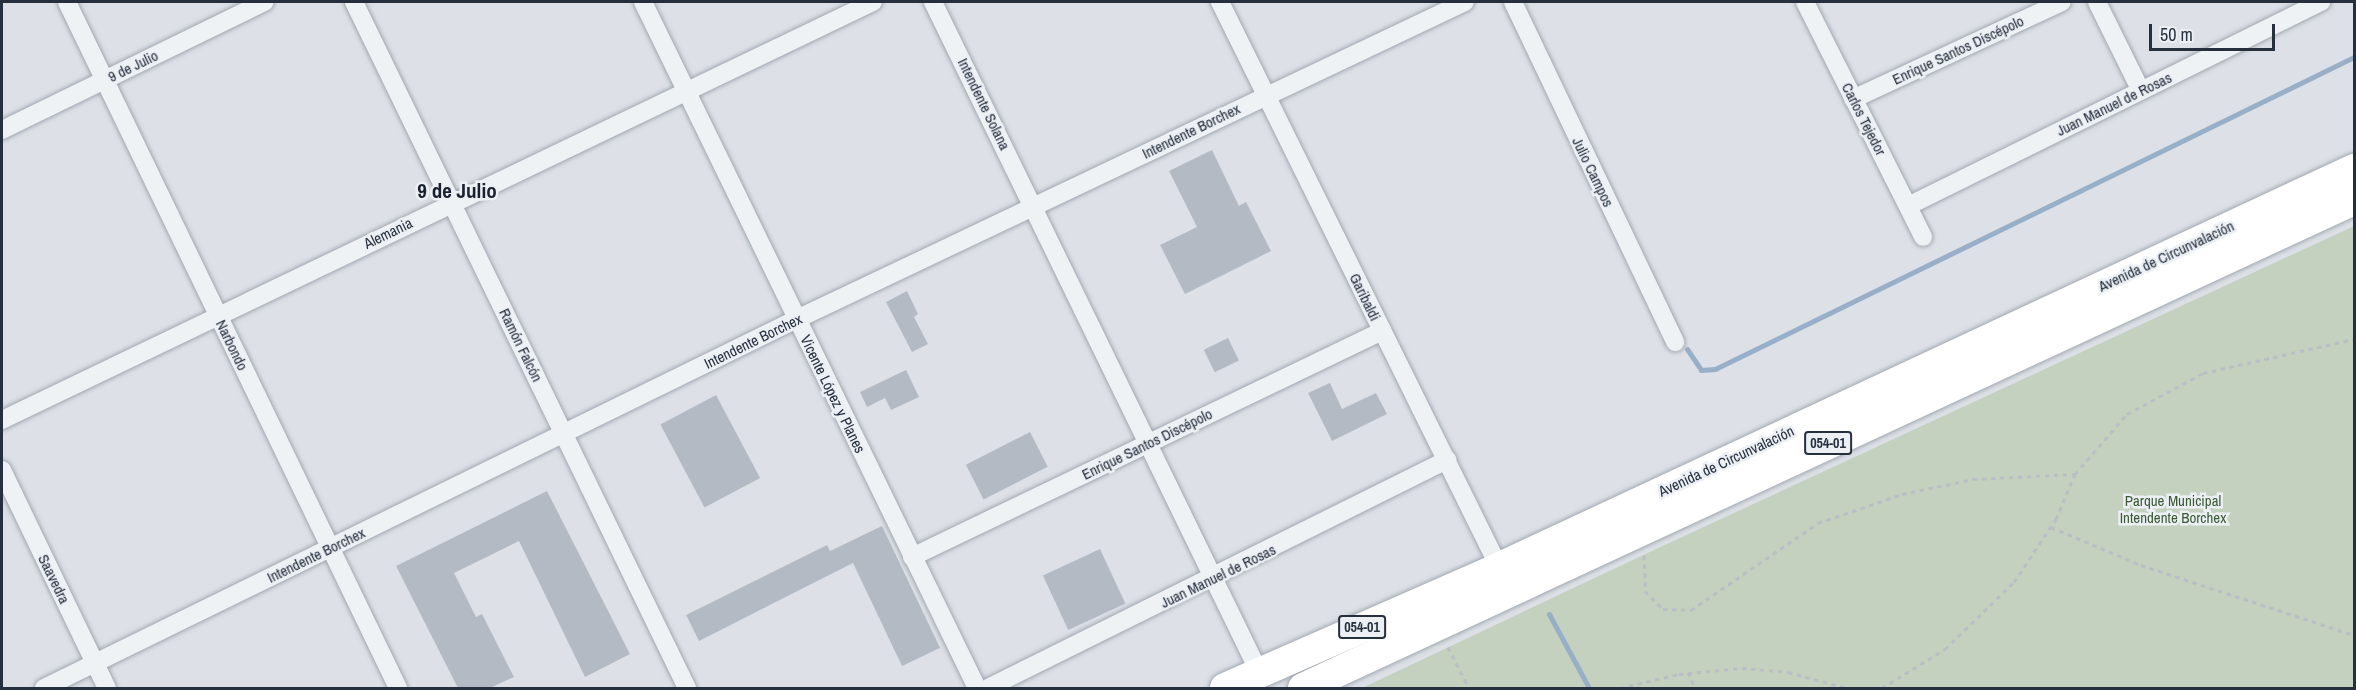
<!DOCTYPE html>
<html>
<head>
<meta charset="utf-8">
<style>
  body { margin:0 }
  #map { position:relative; width:2356px; height:690px; overflow:hidden; background:#dde1e7; font-family:"Archivo Narrow",sans-serif }
  div>[style] { position:absolute }
  .green>* { inset:0; background:#c3d1be }
  .stream>* { height:5px; margin:-2.5px; padding:0 2.5px; transform-origin:2.5px; border-radius:2.5px; background:#97afc8 }
  .building>* { inset:0; background:#b4bac4; transform-origin:0 0 }
  .path>* { height:3px; margin-top:-1.5px; transform-origin:0; background:repeating-linear-gradient(90deg,#bbbfc5 0 4.5px,transparent 0 9px) }
  .roads { filter:drop-shadow(0 0 2px #a2a8b1) drop-shadow(0 0 2px #a2a8b1) }
  .minor>* { height:18px; margin:-9px; padding:0 9px; transform-origin:9px; border-radius:9px; background:#eff2f5 }
  .trunk>* { height:30px; margin:-15px; padding:0 15px; transform-origin:15px; border-radius:15px; background:#fff }
  span { translate:-50% -50%; white-space:nowrap; text-align:center; line-height:1.15; -webkit-text-stroke:5px #ecf0f5; paint-order:stroke }
  .shield-label span { padding:2px 4px; background:#ecf0f5; border:2px solid; border-radius:4px; -webkit-text-stroke-width:0 }
  .shield-label { font-size:14px; color:#262f3d; font-weight:700 }
  .street-label { font-size:15px; color:#262f3d }
  .park-label { font-size:15px; color:#3b5934 }
  .district-label { font-size:21px; color:#19202e; font-weight:700 }
  .frame { position:absolute; inset:0; border:3px solid #262f3d; pointer-events:none }
  .scale { position:absolute; left:2149px; top:24px; width:126px; height:27px; box-sizing:border-box; border:3px solid #262f3d; border-top:0; padding-left:8px; font-size:18px; line-height:21px; white-space:nowrap; color:#262f3d; -webkit-text-stroke:4px #ecf0f5; paint-order:stroke }
</style>
</head>
<body>
<div id="map">
  <div class="green">
    <div style="clip-path:polygon(2354px 226px,2354px 688px,1362px 688px,1641px 556px)"></div>
  </div>
  <div class="stream">
    <div style="left:1687px;top:349px;width:25px;rotate:56deg"></div>
    <div style="left:1701px;top:370px;width:14px;rotate:-4deg"></div>
    <div style="left:1715px;top:369px;width:711px;rotate:-26.02deg"></div>
    <div style="left:1549px;top:614px;width:84px;rotate:61.6deg"></div>
  </div>
  <div class="building">
    <div style="clip-path:polygon(1212px 150px,1239px 206px,1246px 202px,1271px 251px,1185px 294px,1160px 245px,1197px 227px,1169px 171px)"></div>
    <div style="clip-path:polygon(907px 291px,918px 314px,914px 317px,928px 344px,912px 352px,886px 302px)"></div>
    <div style="left:1228px;top:338px;width:25px;height:27px;rotate:64deg"></div>
    <div style="clip-path:polygon(906px 370px,919px 397px,891px 410px,885px 398px,867px 407px,860px 392px)"></div>
    <div style="clip-path:polygon(1330px 383px,1342px 409px,1376px 393px,1387px 414px,1332px 441px,1308px 393px)"></div>
    <div style="left:716px;top:395px;width:94px;height:63px;rotate:62deg"></div>
    <div style="left:1030px;top:432px;width:39px;height:72px;rotate:63deg"></div>
    <div style="clip-path:polygon(547px 491px,630px 654px,585px 677px,519px 541px,454px 573px,476px 617px,482px 614px,514px 677px,490px 688px,458px 688px,396px 566px)"></div>
    <div style="clip-path:polygon(882px 526px,940px 648px,902px 666px,853px 563px,699px 641px,686px 615px,827px 545px,830px 551px)"></div>
    <div style="left:1100px;top:549px;width:60px;height:63px;rotate:65deg"></div>
  </div>
  <div class="path">
    <div style="left:2051px;top:527px;width:98px;rotate:22.9deg"></div>
    <div style="left:2141px;top:565px;width:224px;rotate:18.2deg"></div>
    <div style="left:1644px;top:555px;width:36px;rotate:88deg"></div>
    <div style="left:1645px;top:591px;width:25px;rotate:45deg"></div>
    <div style="left:1663px;top:609px;width:28px;rotate:2deg"></div>
    <div style="left:1691px;top:610px;width:154px;rotate:-34.4deg"></div>
    <div style="left:1818px;top:523px;width:89px;rotate:-19deg"></div>
    <div style="left:1902px;top:494px;width:73px;rotate:-11.9deg"></div>
    <div style="left:1973px;top:479px;width:102px;rotate:-2.8deg"></div>
    <div style="left:1448px;top:647px;width:46px;rotate:62.9deg"></div>
    <div style="left:1688px;top:672px;width:17px;rotate:66deg"></div>
    <div style="left:1620px;top:688px;width:61px;rotate:-13.3deg"></div>
    <div style="left:1679px;top:674px;width:63px;rotate:-5.4deg"></div>
    <div style="left:1742px;top:668px;width:46px;rotate:5deg"></div>
    <div style="left:1788px;top:672px;width:61px;rotate:15.2deg"></div>
    <div style="left:1882px;top:688px;width:74px;rotate:-31.8deg"></div>
    <div style="left:1945px;top:649px;width:96px;rotate:-44.2deg"></div>
    <div style="left:2014px;top:582px;width:76px;rotate:-56.3deg"></div>
    <div style="left:2056px;top:519px;width:49px;rotate:-67.1deg"></div>
    <div style="left:2075px;top:474px;width:79px;rotate:-49.1deg"></div>
    <div style="left:2127px;top:414px;width:86px;rotate:-28.3deg"></div>
    <div style="left:2203px;top:373px;width:155px;rotate:-12.7deg"></div>
  </div>
  <div class="roads">
    <div class="minor">
      <div style="left:67px;top:2px;width:762px;rotate:64.24deg"></div>
      <div style="left:354px;top:2px;width:763px;rotate:64.11deg"></div>
      <div style="left:643px;top:2px;width:763px;rotate:64.04deg"></div>
      <div style="left:933px;top:2px;width:745px;rotate:64.05deg"></div>
      <div style="left:1220px;top:2px;width:639px;rotate:63.72deg"></div>
      <div style="left:1513px;top:2px;width:377px;rotate:64.5deg"></div>
      <div style="left:1805px;top:2px;width:263px;rotate:63.3deg"></div>
      <div style="left:2097px;top:2px;width:99px;rotate:63.7deg"></div>
      <div style="left:1853px;top:99px;width:230px;rotate:-24.9deg"></div>
      <div style="left:2px;top:130px;width:292px;rotate:-26deg"></div>
      <div style="left:1908px;top:206px;width:461px;rotate:-26.3deg"></div>
      <div style="left:2px;top:420px;width:966px;rotate:-25.64deg"></div>
      <div style="left:2px;top:470px;width:242px;rotate:64.3deg"></div>
      <div style="left:912px;top:557px;width:522px;rotate:-25.68deg"></div>
      <div style="left:44px;top:688px;width:839px;rotate:-26.11deg"></div>
      <div style="left:797px;top:319px;width:739px;rotate:-25.39deg"></div>
      <div style="left:988px;top:688px;width:513px;rotate:-26.42deg"></div>
    </div>
    <div class="trunk">
      <div style="left:1225px;top:688px;width:300px;rotate:-23.7deg"></div>
      <div style="left:1500px;top:567px;width:942px;rotate:-24.99deg"></div>
      <div style="left:1303px;top:688px;width:1159px;rotate:-24.91deg"></div>
    </div>
  </div>
  <div class="shield-label">
    <span style="left:1828px;top:443px">054-01</span>
    <span style="left:1362px;top:627px">054-01</span>
  </div>
  <div class="street-label">
    <span style="left:1958px;top:50px;rotate:-25deg">Enrique Santos Discépolo</span>
    <span style="left:133px;top:66px;rotate:-26deg">9 de Julio</span>
    <span style="left:984px;top:104px;rotate:64deg">Intendente Solana</span>
    <span style="left:2114px;top:104px;rotate:-26deg">Juan Manuel de Rosas</span>
    <span style="left:1864px;top:119px;rotate:63deg">Carlos Tejedor</span>
    <span style="left:1191px;top:131px;rotate:-26deg">Intendente Borchex</span>
    <span style="left:1593px;top:172px;rotate:64deg">Julio Campos</span>
    <span style="left:388px;top:233px;rotate:-26deg">Alemania</span>
    <span style="left:2166px;top:256px;rotate:-25deg">Avenida de Circunvalación</span>
    <span style="left:1365px;top:297px;rotate:64deg">Garibaldi</span>
    <span style="left:753px;top:341px;rotate:-26deg">Intendente Borchex</span>
    <span style="left:232px;top:345px;rotate:64deg">Narbondo</span>
    <span style="left:521px;top:345px;rotate:64deg">Ramón Falcón</span>
    <span style="left:833px;top:394px;rotate:64deg">Vicente López y Planes</span>
    <span style="left:1147px;top:444px;rotate:-26deg">Enrique Santos Discépolo</span>
    <span style="left:1726px;top:461px;rotate:-25deg">Avenida de Circunvalación</span>
    <span style="left:316px;top:555px;rotate:-26deg">Intendente Borchex</span>
    <span style="left:1218px;top:576px;rotate:-26deg">Juan Manuel de Rosas</span>
    <span style="left:54px;top:579px;rotate:64deg">Saavedra</span>
  </div>
  <div class="park-label">
    <span style="left:2173px;top:509px">Parque Municipal<br>Intendente Borchex</span>
  </div>
  <div class="district-label">
    <span style="left:457px;top:191px">9 de Julio</span>
  </div>
  <div class="frame"></div>
  <div class="scale">50 m</div>
</div>
</body>
</html>
